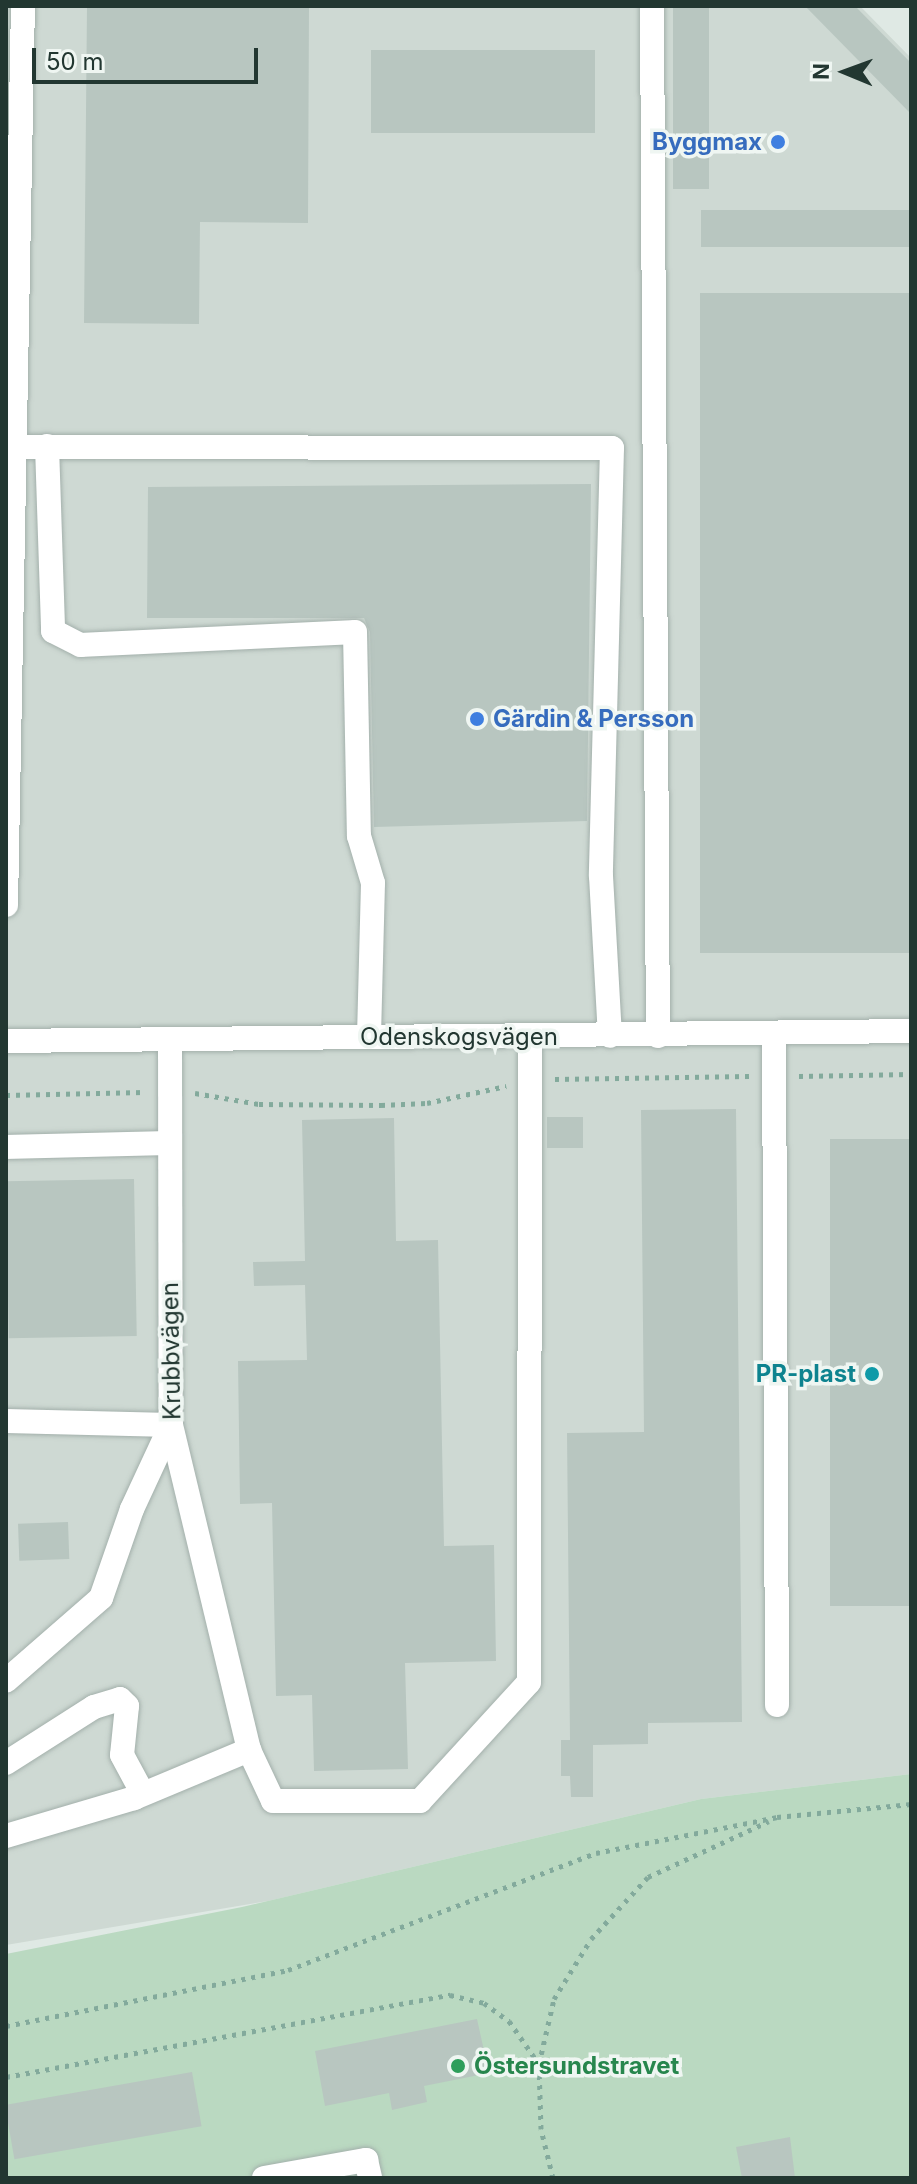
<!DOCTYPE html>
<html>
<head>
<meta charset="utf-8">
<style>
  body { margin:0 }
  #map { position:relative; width:917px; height:2184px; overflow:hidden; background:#dfe9e4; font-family:Inter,sans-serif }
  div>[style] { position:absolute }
  .built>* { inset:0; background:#ced9d3 }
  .green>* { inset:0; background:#bad9c1 }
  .building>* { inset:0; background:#b8c6c0; transform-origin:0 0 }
  .path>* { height:5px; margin-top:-2.5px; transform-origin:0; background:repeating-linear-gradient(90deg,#83aa9c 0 4px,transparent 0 10px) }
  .roads { filter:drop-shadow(0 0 2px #a3b0ab) drop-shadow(0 0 2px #a3b0ab) }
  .minor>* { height:24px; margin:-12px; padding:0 12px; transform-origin:12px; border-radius:12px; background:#fff }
  .dots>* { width:22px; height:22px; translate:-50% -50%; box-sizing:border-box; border:4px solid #eff6f2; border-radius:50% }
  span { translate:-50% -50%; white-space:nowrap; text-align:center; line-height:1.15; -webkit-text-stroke:7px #eff6f2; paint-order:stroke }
  .shop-label { font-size:24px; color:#366cbe; font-weight:700 }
  .right { translate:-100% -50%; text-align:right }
  .left { translate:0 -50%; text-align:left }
  .street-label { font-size:24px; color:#223731 }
  .culture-label { font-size:24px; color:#0d838f; font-weight:700 }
  .leisure-label { font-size:24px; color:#27864d; font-weight:700 }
  .frame { position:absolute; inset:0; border:8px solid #223731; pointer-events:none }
  .north { position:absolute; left:805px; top:32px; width:80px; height:80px; -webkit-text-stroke:6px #eff6f2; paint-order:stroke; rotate:271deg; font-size:22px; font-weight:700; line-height:32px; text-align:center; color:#223731 }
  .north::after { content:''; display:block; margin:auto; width:28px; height:36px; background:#223731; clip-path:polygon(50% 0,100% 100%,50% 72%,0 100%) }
  .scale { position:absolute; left:32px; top:48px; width:226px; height:36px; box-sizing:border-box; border:4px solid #223731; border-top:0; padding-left:10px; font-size:24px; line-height:28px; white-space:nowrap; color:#223731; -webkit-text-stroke:6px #eff6f2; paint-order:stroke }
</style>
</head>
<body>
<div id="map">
  <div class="built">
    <div style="clip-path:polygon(6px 6px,860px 6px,911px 58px,911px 1774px,701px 1799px,268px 1901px,6px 1945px)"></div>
  </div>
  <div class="green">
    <div style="clip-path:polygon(911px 1774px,911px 2178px,6px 2178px,6px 1954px,242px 1907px,701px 1799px)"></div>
  </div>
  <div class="building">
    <div style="clip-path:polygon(87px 6px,309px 6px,308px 223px,200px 222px,199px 324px,84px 323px)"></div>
    <div style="left:673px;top:6px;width:36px;height:183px"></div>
    <div style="clip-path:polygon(805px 6px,855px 6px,911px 63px,911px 114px)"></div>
    <div style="left:595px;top:50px;width:83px;height:224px;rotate:90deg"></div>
    <div style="left:911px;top:210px;width:37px;height:210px;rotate:90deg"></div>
    <div style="left:911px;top:293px;width:660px;height:211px;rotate:90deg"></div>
    <div style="clip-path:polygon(591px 484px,587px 821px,374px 827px,370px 632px,364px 618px,147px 618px,148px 487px)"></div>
    <div style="clip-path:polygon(736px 1109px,742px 1722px,648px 1723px,648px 1744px,593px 1745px,593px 1797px,571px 1797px,570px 1776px,561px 1776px,561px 1740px,570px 1740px,567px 1433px,644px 1432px,641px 1110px)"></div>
    <div style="left:583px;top:1117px;width:31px;height:36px;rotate:90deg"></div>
    <div style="clip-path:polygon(394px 1118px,396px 1241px,438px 1240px,444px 1546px,494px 1545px,496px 1661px,405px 1663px,408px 1769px,314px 1771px,312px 1695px,276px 1696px,272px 1503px,240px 1504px,238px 1361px,307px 1360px,305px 1285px,254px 1286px,253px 1262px,305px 1261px,302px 1120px)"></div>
    <div style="left:911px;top:1139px;width:467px;height:81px;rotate:90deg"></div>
    <div style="left:134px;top:1179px;width:157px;height:128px;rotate:89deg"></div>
    <div style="left:68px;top:1522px;width:37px;height:50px;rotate:88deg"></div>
    <div style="clip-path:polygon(477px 2019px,489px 2073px,424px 2086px,427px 2102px,392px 2110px,389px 2093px,325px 2106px,315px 2051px)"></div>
    <div style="left:192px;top:2072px;width:55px;height:190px;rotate:80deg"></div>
    <div style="clip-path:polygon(790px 2137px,795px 2178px,742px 2178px,736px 2147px)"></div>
  </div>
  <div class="path">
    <div style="left:799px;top:1076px;width:112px;rotate:-1deg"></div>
    <div style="left:555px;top:1079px;width:194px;rotate:-0.9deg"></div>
    <div style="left:195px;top:1093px;width:65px;rotate:9.8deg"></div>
    <div style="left:259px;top:1104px;width:122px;rotate:0.5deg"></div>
    <div style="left:381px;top:1105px;width:46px;rotate:-2.5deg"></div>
    <div style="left:427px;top:1103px;width:81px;rotate:-12.1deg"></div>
    <div style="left:6px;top:1095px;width:139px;rotate:-1.2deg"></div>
    <div style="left:6px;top:2026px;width:288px;rotate:-11.2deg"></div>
    <div style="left:288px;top:1970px;width:329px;rotate:-20.8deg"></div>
    <div style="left:596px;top:1853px;width:185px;rotate:-11.2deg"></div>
    <div style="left:777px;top:1817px;width:135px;rotate:-5.5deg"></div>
    <div style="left:6px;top:2077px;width:452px;rotate:-10.5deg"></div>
    <div style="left:450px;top:1995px;width:35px;rotate:13deg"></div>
    <div style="left:484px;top:2003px;width:31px;rotate:36deg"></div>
    <div style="left:509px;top:2021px;width:52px;rotate:55.1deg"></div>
    <div style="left:553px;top:2178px;width:50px;rotate:-103.8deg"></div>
    <div style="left:541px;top:2129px;width:65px;rotate:-91.8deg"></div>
    <div style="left:539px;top:2064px;width:67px;rotate:-77deg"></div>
    <div style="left:554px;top:1999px;width:70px;rotate:-58.3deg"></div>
    <div style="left:591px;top:1939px;width:84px;rotate:-47.4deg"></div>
    <div style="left:648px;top:1877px;width:133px;rotate:-24.8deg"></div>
  </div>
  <div class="roads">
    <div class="minor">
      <div style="left:652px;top:6px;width:1030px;rotate:89.67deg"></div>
      <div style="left:47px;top:446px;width:185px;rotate:88.1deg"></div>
      <div style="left:53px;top:631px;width:31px;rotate:27deg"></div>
      <div style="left:81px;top:645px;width:274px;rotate:-2.7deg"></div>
      <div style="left:355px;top:632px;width:204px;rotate:88.9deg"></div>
      <div style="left:359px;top:836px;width:49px;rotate:73.4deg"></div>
      <div style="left:373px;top:883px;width:154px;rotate:91.5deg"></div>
      <div style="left:15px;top:447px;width:597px;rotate:0.1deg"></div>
      <div style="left:612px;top:448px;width:428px;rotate:91.5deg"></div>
      <div style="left:601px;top:876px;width:160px;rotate:86.8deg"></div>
      <div style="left:6px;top:905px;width:899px;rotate:-88.92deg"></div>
      <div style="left:774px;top:1033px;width:672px;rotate:89.74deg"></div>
      <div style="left:170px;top:1040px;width:385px;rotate:89.9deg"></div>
      <div style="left:171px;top:1425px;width:334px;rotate:76.5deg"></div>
      <div style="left:249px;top:1750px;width:56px;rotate:64.8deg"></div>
      <div style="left:273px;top:1801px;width:147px"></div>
      <div style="left:420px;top:1801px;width:161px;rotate:-47.5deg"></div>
      <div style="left:529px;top:1682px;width:645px;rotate:-89.91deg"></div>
      <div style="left:6px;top:1041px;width:905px;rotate:-0.63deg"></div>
      <div style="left:6px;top:1147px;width:161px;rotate:-1.4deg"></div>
      <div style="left:6px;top:1421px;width:165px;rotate:1.4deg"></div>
      <div style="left:171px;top:1425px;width:93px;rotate:114.9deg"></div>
      <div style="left:132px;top:1509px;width:94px;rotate:109.2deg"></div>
      <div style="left:101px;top:1598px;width:126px;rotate:138.9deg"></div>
      <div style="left:6px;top:1763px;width:104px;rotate:-32.5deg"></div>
      <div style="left:94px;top:1707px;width:27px;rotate:-17deg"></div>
      <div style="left:120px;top:1699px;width:10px;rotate:45deg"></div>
      <div style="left:127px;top:1706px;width:49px;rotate:95.8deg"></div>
      <div style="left:122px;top:1755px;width:44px;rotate:61.7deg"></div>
      <div style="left:6px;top:1836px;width:134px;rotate:-16.5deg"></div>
      <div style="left:134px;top:1798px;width:125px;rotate:-22.7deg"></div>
      <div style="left:264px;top:2178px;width:104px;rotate:-10deg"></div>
      <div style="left:366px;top:2160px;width:18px;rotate:77deg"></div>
    </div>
  </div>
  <div class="dots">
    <div style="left:778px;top:142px;background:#3f7fe0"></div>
    <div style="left:477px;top:719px;background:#3f7fe0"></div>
    <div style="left:872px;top:1374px;background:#0f9aa8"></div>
    <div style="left:458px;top:2066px;background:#2e9e5b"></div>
  </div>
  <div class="shop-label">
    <span class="right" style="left:762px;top:142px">Byggmax</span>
    <span class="left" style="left:493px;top:719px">Gärdin &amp; Persson</span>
  </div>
  <div class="street-label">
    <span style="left:459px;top:1037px">Odenskogsvägen</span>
    <span style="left:171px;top:1351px;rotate:-91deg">Krubbvägen</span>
  </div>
  <div class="culture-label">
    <span class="right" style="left:856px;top:1374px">PR-plast</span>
  </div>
  <div class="leisure-label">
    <span class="left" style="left:474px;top:2066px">Östersundstravet</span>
  </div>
  <div class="frame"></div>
  <div class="north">N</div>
  <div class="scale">50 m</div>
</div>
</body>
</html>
